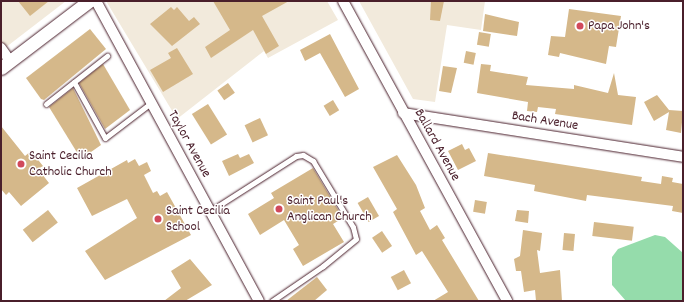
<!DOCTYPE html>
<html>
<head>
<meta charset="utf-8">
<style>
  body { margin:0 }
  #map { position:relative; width:684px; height:302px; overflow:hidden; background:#fff; font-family:Dekko,sans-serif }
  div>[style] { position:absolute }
  .built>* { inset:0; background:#f2eadc }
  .green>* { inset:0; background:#95dcab }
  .building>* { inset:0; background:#d5b88a; transform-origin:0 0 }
  .roads { filter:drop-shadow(0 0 1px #4a1f2b) drop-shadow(0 0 1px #4a1f2b) }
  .service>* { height:5px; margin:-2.5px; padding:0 2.5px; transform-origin:2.5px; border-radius:2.5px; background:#fff }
  .minor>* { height:10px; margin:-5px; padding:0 5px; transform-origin:5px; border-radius:5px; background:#fff }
  .secondary>* { height:13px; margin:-6.5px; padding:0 6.5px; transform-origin:6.5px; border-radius:6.5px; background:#fff }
  .dots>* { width:11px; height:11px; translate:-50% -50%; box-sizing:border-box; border:2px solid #fff; border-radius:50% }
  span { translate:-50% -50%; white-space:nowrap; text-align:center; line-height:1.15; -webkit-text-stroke:3px #fff; paint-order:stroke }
  .poi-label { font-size:14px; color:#4a1f2b }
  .left { translate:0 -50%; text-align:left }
  .street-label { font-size:14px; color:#4a1f2b }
  .frame { position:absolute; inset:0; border:2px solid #4a1f2b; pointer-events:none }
</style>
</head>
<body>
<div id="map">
  <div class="built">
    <div style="clip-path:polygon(1px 1px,66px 1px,1px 51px)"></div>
    <div style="clip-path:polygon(106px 1px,327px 1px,338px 20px,268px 58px,264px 51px,177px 119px)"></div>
    <div style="clip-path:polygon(359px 1px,485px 1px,481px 30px,447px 25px,435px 102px,413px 99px)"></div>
  </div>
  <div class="green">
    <div style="clip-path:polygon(655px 235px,665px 237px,683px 253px,683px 301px,626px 301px,612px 285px,612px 257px,618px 249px)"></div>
  </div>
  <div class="building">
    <div style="clip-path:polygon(18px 1px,49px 1px,30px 16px)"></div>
    <div style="clip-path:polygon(213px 1px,289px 1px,262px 16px,279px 46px,266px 54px,253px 30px,211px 58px,205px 47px,230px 30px)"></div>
    <div style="clip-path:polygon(431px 1px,444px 1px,440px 21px,430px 20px)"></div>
    <div style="clip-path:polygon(171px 7px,174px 10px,177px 7px,189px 21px,194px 17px,200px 24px,172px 46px,150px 24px)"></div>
    <div style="clip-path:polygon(569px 9px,621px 16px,616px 47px,609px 46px,606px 64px,560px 53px,559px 57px,548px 55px,551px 36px,565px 37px)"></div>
    <div style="clip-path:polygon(485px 14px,519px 22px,517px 36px,483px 31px)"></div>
    <div style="clip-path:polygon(90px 29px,106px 49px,44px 100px,41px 99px,26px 78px)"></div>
    <div style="left:479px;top:32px;width:12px;height:13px;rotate:9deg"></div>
    <div style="clip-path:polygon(330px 34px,359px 89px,345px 97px,320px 53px,305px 61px,300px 50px)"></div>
    <div style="clip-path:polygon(177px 48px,193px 74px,163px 92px,150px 70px,171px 58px,168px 53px)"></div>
    <div style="left:466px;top:51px;width:10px;height:12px;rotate:11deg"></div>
    <div style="clip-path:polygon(103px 64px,130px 110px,105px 129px,79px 83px)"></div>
    <div style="clip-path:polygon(481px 64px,491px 65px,490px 71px,528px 77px,526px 85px,574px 89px,574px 85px,608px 93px,614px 73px,618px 95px,636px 97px,632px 125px,555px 114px,556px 109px,538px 107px,537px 112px,527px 111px,528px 102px,477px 93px)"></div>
    <div style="clip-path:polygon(443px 66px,457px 68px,451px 93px,439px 91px)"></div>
    <div style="left:228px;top:83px;width:12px;height:13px;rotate:55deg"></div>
    <div style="clip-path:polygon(73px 88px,101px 145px,81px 159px,49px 107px)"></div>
    <div style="clip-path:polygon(657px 95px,669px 110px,683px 111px,681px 133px,666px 130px,669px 112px,654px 121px,644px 102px)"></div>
    <div style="left:333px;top:100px;width:12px;height:11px;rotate:59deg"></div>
    <div style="left:208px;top:104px;width:36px;height:19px;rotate:58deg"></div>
    <div style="left:260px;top:118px;width:19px;height:17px;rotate:65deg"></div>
    <div style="clip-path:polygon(1px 126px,25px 156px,31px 151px,43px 166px,38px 169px,49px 183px,21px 206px,9px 192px,6px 195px,1px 189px)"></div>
    <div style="clip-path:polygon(462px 144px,465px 150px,469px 148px,476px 161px,458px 170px,448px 151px)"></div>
    <div style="clip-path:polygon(488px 153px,642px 177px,641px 181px,661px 184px,662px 176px,673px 178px,672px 182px,683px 184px,683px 213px,672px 211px,673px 206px,587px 195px,586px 201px,534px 191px,535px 185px,484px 176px)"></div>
    <div style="clip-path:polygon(238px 154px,240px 158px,249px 154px,254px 163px,229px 176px,222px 161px)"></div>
    <div style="clip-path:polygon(397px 155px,416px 185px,425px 208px,420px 211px,430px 230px,437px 225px,445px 238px,442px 240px,479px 301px,433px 301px,448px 292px,422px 251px,416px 255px,393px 212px,397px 209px,373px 167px)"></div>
    <div style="clip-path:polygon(135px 159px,139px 166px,147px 162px,151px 171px,144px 175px,153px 193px,157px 191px,160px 196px,167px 192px,191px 235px,105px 280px,85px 251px,137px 218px,127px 199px,92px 216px,77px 188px,127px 160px,128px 163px)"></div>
    <div style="clip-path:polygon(313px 168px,343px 218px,333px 224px,344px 242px,303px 266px,293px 249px,299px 245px,284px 220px,260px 235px,248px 214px,274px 198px,271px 193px)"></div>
    <div style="left:368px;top:197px;width:22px;height:12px;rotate:60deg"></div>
    <div style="left:475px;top:200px;width:12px;height:12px;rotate:9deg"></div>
    <div style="left:48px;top:210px;width:16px;height:32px;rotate:52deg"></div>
    <div style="clip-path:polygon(517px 210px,529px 211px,528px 223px,515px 221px)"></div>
    <div style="left:594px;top:222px;width:40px;height:14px;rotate:7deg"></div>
    <div style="clip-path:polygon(523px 230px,542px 233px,540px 251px,537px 250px,540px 273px,560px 270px,562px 301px,536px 301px,535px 290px,524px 292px,521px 271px,516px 271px,514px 259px,520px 256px)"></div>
    <div style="left:382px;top:231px;width:18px;height:12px;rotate:56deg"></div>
    <div style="left:564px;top:233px;width:11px;height:17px;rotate:5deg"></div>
    <div style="clip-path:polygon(190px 259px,212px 285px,185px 301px,164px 301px,181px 288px,171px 271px)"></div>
    <div style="left:404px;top:270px;width:15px;height:15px;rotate:62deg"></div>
    <div style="clip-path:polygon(317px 277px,327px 290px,314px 301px,286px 301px)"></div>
  </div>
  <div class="roads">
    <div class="service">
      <div style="left:74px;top:82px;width:64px;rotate:61deg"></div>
      <div style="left:105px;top:138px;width:58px;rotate:-37.3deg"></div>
      <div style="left:46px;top:104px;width:78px;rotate:-38.2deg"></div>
      <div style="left:210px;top:211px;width:102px;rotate:-32.6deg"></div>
      <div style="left:296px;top:156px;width:7px;rotate:-8deg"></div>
      <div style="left:303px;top:155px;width:12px;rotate:31deg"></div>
      <div style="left:313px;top:161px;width:77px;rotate:58.8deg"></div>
      <div style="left:353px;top:227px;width:12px;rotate:76deg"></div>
      <div style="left:356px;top:239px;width:43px;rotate:140.7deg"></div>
      <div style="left:323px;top:266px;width:62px;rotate:145.5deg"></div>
    </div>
    <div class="minor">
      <div style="left:96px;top:1px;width:341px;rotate:61.5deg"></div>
      <div style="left:343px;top:1px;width:342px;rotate:61.3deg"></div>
      <div style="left:1px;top:48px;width:16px;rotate:55deg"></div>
      <div style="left:403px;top:113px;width:283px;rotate:8.9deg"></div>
    </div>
    <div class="secondary">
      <div style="left:1px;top:68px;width:111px;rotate:-37.3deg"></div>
    </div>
  </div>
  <div class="dots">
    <div style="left:580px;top:26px;background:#d1495b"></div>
    <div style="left:21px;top:164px;background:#d1495b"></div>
    <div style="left:279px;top:209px;background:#d1495b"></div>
    <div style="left:158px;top:219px;background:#d1495b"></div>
  </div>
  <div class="poi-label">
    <span class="left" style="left:588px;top:26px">Papa John's</span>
    <span class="left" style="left:29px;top:164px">Saint Cecilia<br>Catholic Church</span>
    <span class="left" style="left:287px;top:209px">Saint Paul's<br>Anglican Church</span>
    <span class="left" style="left:166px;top:219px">Saint Cecilia<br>School</span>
  </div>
  <div class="street-label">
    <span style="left:545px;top:121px;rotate:9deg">Bach Avenue</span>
    <span style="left:189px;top:144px;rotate:61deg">Taylor Avenue</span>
    <span style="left:437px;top:145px;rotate:61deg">Ballard Avenue</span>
  </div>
  <div class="frame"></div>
</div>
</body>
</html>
